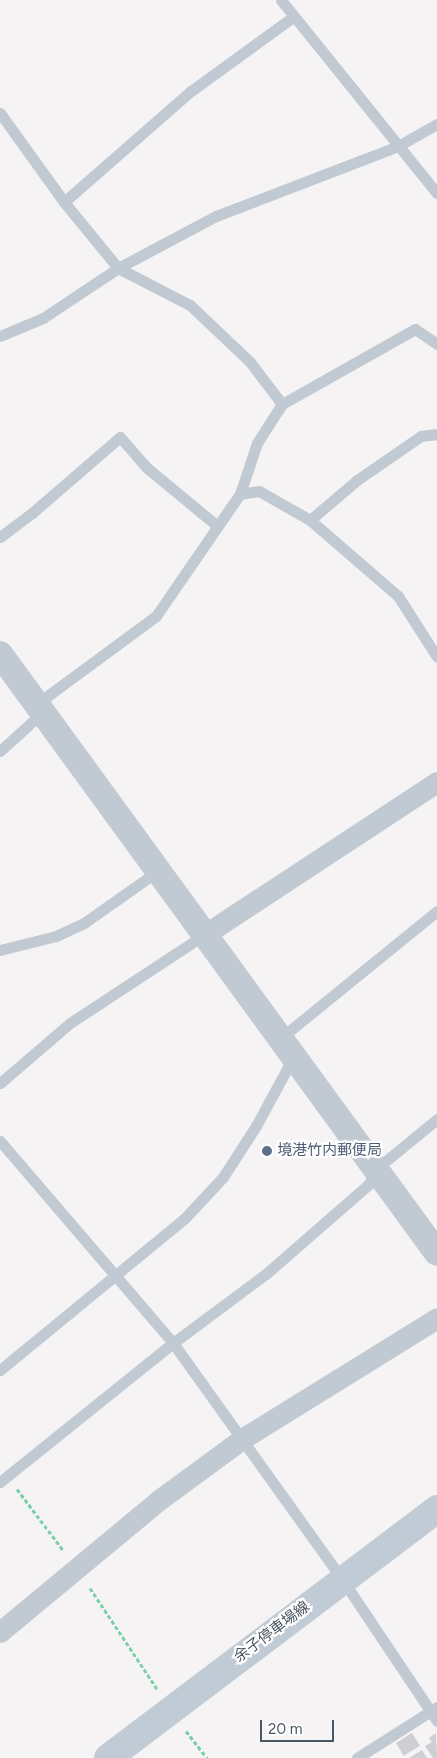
<!DOCTYPE html>
<html>
<head>
<meta charset="utf-8">
<style>
  body { margin:0 }
  #map { position:relative; width:437px; height:1758px; overflow:hidden; background:#f5f3f3; font-family:Figtree,"Noto Sans JP",sans-serif }
  div>[style] { position:absolute }
  .building>* { inset:0; background:#cdcfd5; transform-origin:0 0 }
  .path>* { height:3px; margin-top:-1.5px; transform-origin:0; background:repeating-linear-gradient(90deg,#7ad0a6 0 4px,transparent 0 6.5px) }
  .service>* { height:11px; margin:-5.5px; padding:0 5.5px; transform-origin:5.5px; border-radius:5.5px; background:#c1cad2 }
  .minor>* { height:21px; margin:-10.5px; padding:0 10.5px; transform-origin:10.5px; border-radius:10.5px; background:#c1cad2 }
  .tertiary>* { height:26px; margin:-13px; padding:0 13px; transform-origin:13px; border-radius:13px; background:#c1cad2 }
  .secondary>* { height:28px; margin:-14px; padding:0 14px; transform-origin:14px; border-radius:14px; background:#c1cbd6 }
  .dots>* { width:14px; height:14px; translate:-50% -50%; box-sizing:border-box; border:2px solid #fff; border-radius:50% }
  span { translate:-50% -50%; white-space:nowrap; text-align:center; line-height:1.15; -webkit-text-stroke:4.5px #fff; paint-order:stroke }
  .service-label { font-size:15px; color:#4e5e75 }
  .left { translate:0 -50%; text-align:left }
  .street-label { font-size:15px; color:#4a5661 }
  .scale { position:absolute; left:260px; top:1720px; width:74px; height:22px; box-sizing:border-box; border:2px solid #4a5661; border-top:0; padding-left:6px; font-size:15px; line-height:18px; white-space:nowrap; color:#4a5661; -webkit-text-stroke:4px #fff; paint-order:stroke }
</style>
</head>
<body>
<div id="map">
  <div class="building">
    <div style="left:412px;top:1733px;width:15px;height:19px;rotate:58deg"></div>
    <div style="clip-path:polygon(436px 1733px,437px 1758px,433px 1758px,425px 1746px,432px 1742px,429px 1738px)"></div>
    <div style="clip-path:polygon(422px 1750px,427px 1758px,409px 1758px)"></div>
  </div>
  <div class="path">
    <div style="left:17px;top:1489px;width:76px;rotate:53deg"></div>
    <div style="left:90px;top:1588px;width:121px;rotate:56.4deg"></div>
    <div style="left:186px;top:1731px;width:34px;rotate:52deg"></div>
  </div>
  <div class="service">
    <div style="left:281px;top:0;width:248px;rotate:51.1deg"></div>
    <div style="left:0;top:113px;width:110px;rotate:54.3deg"></div>
    <div style="left:64px;top:202px;width:85px;rotate:50.7deg"></div>
    <div style="left:118px;top:268px;width:81px;rotate:27.2deg"></div>
    <div style="left:190px;top:305px;width:83px;rotate:43.5deg"></div>
    <div style="left:250px;top:362px;width:53px;rotate:52.7deg"></div>
    <div style="left:64px;top:202px;width:169px;rotate:-41.2deg"></div>
    <div style="left:191px;top:91px;width:126px;rotate:-36deg"></div>
    <div style="left:0;top:336px;width:47px;rotate:-22.7deg"></div>
    <div style="left:43px;top:318px;width:90px;rotate:-33.7deg"></div>
    <div style="left:118px;top:268px;width:111px;rotate:-28deg"></div>
    <div style="left:216px;top:216px;width:195px;rotate:-21deg"></div>
    <div style="left:398px;top:146px;width:45px;rotate:-29.4deg"></div>
    <div style="left:240px;top:494px;width:54px;rotate:-71.6deg"></div>
    <div style="left:257px;top:443px;width:46px;rotate:-57.3deg"></div>
    <div style="left:282px;top:404px;width:153px;rotate:-29.4deg"></div>
    <div style="left:415px;top:329px;width:27px;rotate:34deg"></div>
    <div style="left:310px;top:520px;width:62px;rotate:-40.4deg"></div>
    <div style="left:357px;top:480px;width:78px;rotate:-34.5deg"></div>
    <div style="left:421px;top:436px;width:16px;rotate:-7deg"></div>
    <div style="left:0;top:537px;width:40px;rotate:-37deg"></div>
    <div style="left:32px;top:513px;width:116px;rotate:-40.8deg"></div>
    <div style="left:120px;top:437px;width:40px;rotate:49deg"></div>
    <div style="left:146px;top:467px;width:91px;rotate:39.6deg"></div>
    <div style="left:38px;top:703px;width:147px;rotate:-36.4deg"></div>
    <div style="left:156px;top:616px;width:148px;rotate:-55.5deg"></div>
    <div style="left:240px;top:494px;width:19px;rotate:-9deg"></div>
    <div style="left:259px;top:491px;width:59px;rotate:29.6deg"></div>
    <div style="left:310px;top:520px;width:116px;rotate:40.8deg"></div>
    <div style="left:398px;top:596px;width:72px;rotate:57.4deg"></div>
    <div style="left:0;top:751px;width:58px;rotate:-42.2deg"></div>
    <div style="left:0;top:950px;width:58px;rotate:-14deg"></div>
    <div style="left:56px;top:936px;width:31px;rotate:-25deg"></div>
    <div style="left:84px;top:923px;width:92px;rotate:-35.2deg"></div>
    <div style="left:282px;top:1037px;width:200px;rotate:-39.1deg"></div>
    <div style="left:0;top:1083px;width:92px;rotate:-40.6deg"></div>
    <div style="left:70px;top:1023px;width:164px;rotate:-33.3deg"></div>
    <div style="left:0;top:1141px;width:266px;rotate:49.4deg"></div>
    <div style="left:173px;top:1343px;width:290px;rotate:54.4deg"></div>
    <div style="left:342px;top:1579px;width:171px;rotate:56.2deg"></div>
    <div style="left:0;top:1370px;width:239px;rotate:-39.4deg"></div>
    <div style="left:185px;top:1218px;width:56px;rotate:-47.2deg"></div>
    <div style="left:223px;top:1177px;width:61px;rotate:-57.1deg"></div>
    <div style="left:256px;top:1126px;width:80px;rotate:-61.5deg"></div>
    <div style="left:0;top:1482px;width:222px;rotate:-38.8deg"></div>
    <div style="left:173px;top:1343px;width:117px;rotate:-36.7deg"></div>
    <div style="left:267px;top:1273px;width:135px;rotate:-41.1deg"></div>
    <div style="left:369px;top:1184px;width:17px;rotate:-65deg"></div>
    <div style="left:376px;top:1169px;width:79px;rotate:-39.3deg"></div>
    <div style="left:357px;top:1758px;width:95px;rotate:-32.5deg"></div>
  </div>
  <div class="minor">
    <div style="left:207px;top:933px;width:275px;rotate:-33.3deg"></div>
    <div style="left:0;top:1632px;width:207px;rotate:-39.7deg"></div>
    <div style="left:159px;top:1500px;width:103px;rotate:-36.3deg"></div>
    <div style="left:242px;top:1439px;width:229px;rotate:-31.8deg"></div>
  </div>
  <div class="tertiary">
    <div style="left:0;top:654px;width:741px;rotate:53.89deg"></div>
  </div>
  <div class="secondary">
    <div style="left:108px;top:1758px;width:413px;rotate:-37.1deg"></div>
  </div>
  <div class="dots">
    <div style="left:267px;top:1151px;background:#5c6f8a"></div>
  </div>
  <div class="service-label">
    <span class="left" style="left:277px;top:1151px">境港竹内郵便局</span>
  </div>
  <div class="street-label">
    <span style="left:272px;top:1632px;rotate:-37deg">余子停車場線</span>
  </div>
  <div class="scale">20 m</div>
</div>
</body>
</html>
